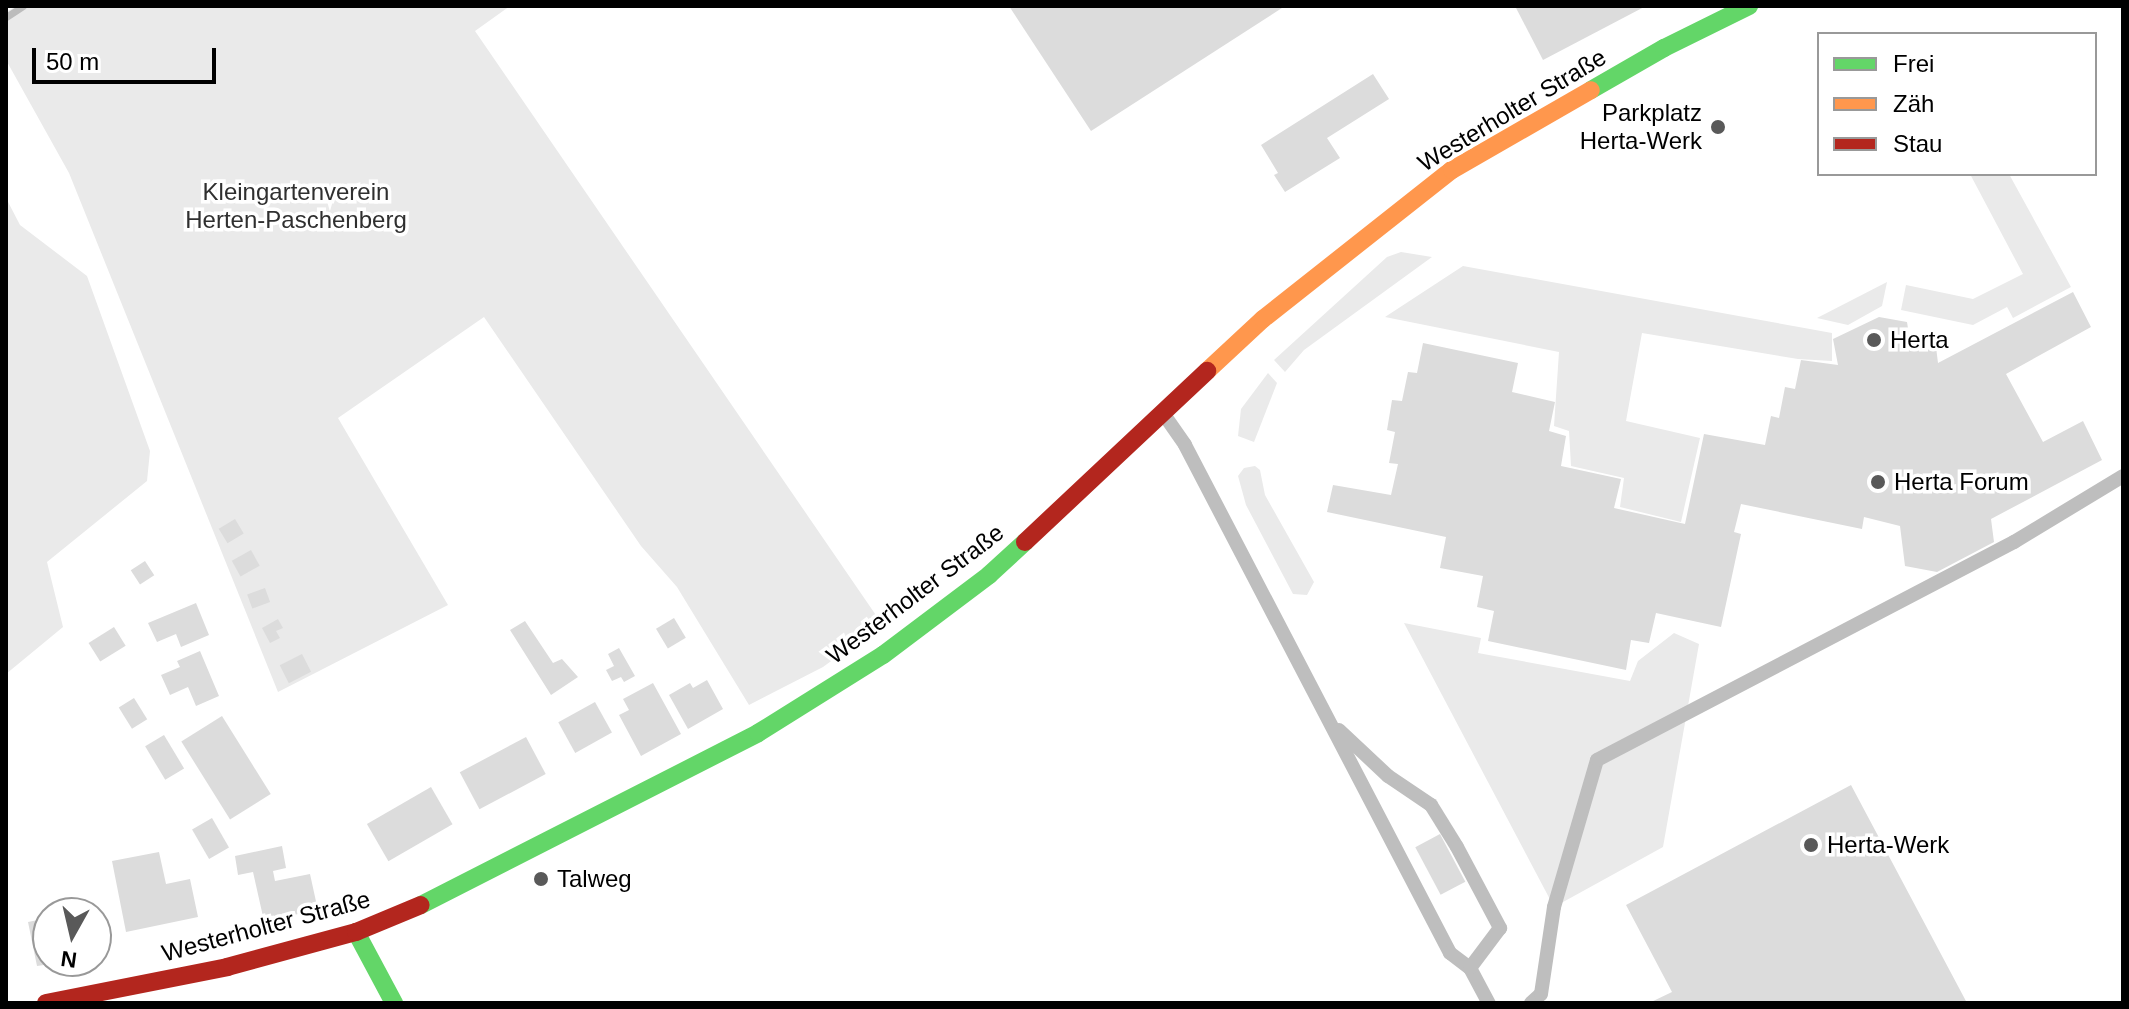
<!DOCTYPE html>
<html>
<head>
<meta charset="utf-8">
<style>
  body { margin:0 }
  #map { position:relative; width:2129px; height:1009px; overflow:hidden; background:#fff; font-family:Arial,sans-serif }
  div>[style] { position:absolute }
  .green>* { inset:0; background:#eaeaea }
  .stream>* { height:7px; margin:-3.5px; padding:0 3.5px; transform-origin:3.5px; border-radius:3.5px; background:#bcbcbc }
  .building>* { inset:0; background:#dcdcdc; transform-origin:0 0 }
  .lane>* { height:14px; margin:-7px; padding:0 7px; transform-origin:7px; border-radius:7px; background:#bebebe }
  .fast>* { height:18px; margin:-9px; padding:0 9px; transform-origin:9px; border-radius:9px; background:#63d668 }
  .slow>* { height:18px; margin:-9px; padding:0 9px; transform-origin:9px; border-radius:9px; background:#ff974d }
  .jam>* { height:18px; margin:-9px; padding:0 9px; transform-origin:9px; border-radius:9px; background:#b3261e }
  .dots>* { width:22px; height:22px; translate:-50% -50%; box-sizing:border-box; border:4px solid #fff; border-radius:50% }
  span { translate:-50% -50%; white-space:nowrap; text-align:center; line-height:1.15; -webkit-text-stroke:7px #fff; paint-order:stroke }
  .street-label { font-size:24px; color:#000 }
  .poi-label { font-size:24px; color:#000 }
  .right { translate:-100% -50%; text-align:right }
  .left { translate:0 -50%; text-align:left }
  .park-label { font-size:24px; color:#2f2f2f }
  .frame { position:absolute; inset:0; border:8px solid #000; pointer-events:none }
  .legend { position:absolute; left:1817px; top:32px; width:280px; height:144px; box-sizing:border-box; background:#fff; border:2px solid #999; margin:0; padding:10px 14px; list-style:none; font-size:24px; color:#000 }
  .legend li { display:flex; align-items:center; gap:16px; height:40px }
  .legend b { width:40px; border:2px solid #999 }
  .north { position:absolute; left:32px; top:897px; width:80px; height:80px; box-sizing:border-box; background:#fff; border:2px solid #999; border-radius:50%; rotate:188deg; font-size:22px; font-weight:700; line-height:32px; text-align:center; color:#000 }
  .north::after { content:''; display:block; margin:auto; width:28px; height:36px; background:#595959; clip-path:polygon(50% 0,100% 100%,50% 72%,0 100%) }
  .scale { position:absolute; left:32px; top:48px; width:184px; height:36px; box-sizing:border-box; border:4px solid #000; border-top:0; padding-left:10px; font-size:24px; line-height:28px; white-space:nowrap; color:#000; -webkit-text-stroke:6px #fff; paint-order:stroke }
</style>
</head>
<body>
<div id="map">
  <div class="green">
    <div style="clip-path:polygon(17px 6px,510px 6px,475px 31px,882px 624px,823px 667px,749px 705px,677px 587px,641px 546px,484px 317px,338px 418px,448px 605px,278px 692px,69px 173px,6px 60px,6px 12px)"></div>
    <div style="clip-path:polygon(1970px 174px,2009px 174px,2071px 287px,2013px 318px,2007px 307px,1973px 325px,1901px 310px,1906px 285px,1973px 299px,2023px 274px)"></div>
    <div style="clip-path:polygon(6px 198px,20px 225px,87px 276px,150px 451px,147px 481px,47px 562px,63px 627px,6px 674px)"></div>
    <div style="clip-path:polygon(1401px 252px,1432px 257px,1304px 350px,1285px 372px,1274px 360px,1387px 257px)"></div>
    <div style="clip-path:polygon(1463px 266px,1832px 333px,1832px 361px,1798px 359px,1642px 333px,1626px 421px,1700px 438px,1681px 522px,1620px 507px,1624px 478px,1571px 466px,1569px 431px,1554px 426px,1559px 352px,1385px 317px)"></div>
    <div style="clip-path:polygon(1887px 282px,1882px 306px,1848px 325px,1817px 318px)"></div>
    <div style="clip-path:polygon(1268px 373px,1277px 383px,1254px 442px,1238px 436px,1241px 409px)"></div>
    <div style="clip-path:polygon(1255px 466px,1260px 470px,1265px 495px,1314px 582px,1307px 595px,1293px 594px,1246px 505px,1238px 476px,1244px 468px)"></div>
    <div style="clip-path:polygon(1404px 623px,1481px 638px,1478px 653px,1630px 681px,1638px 661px,1674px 633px,1699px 644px,1663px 847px,1554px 907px)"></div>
  </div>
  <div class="stream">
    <div style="left:6px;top:17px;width:20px;rotate:-33deg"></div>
  </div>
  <div class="building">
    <div style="clip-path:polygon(1009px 6px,1285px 6px,1091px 131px)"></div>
    <div style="clip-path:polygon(1515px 6px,1646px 6px,1543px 60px)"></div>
    <div style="clip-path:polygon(1373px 74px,1389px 99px,1327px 138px,1340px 158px,1285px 192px,1274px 175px,1278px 173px,1261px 145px)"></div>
    <div style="clip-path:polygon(2073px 292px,2091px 327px,2006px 374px,2043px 442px,2083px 421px,2102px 460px,1991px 519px,1994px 542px,1937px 572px,1905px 566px,1900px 526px,1864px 517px,1862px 529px,1741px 504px,1734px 532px,1741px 534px,1721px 627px,1656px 613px,1649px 643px,1631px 640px,1626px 670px,1488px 641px,1494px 611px,1477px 607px,1483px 576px,1440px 568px,1446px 537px,1327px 512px,1333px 485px,1391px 495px,1398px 464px,1389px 463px,1395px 432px,1387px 430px,1392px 400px,1402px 401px,1408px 372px,1417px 373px,1423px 343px,1518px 363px,1512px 392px,1555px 402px,1549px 431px,1566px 436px,1561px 466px,1621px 479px,1614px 508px,1685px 524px,1704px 434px,1765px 445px,1771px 416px,1779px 418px,1785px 387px,1795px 389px,1801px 360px,1838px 365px,1833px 339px,1879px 317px,1907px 322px,1910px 341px,1936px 347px,1938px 363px)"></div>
    <div style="left:235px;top:519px;width:17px;height:19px;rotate:59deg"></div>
    <div style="left:251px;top:550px;width:18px;height:22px;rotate:61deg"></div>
    <div style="left:145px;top:561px;width:17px;height:17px;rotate:57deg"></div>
    <div style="left:265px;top:588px;width:15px;height:19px;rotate:70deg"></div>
    <div style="clip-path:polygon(196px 603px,209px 635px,181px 647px,176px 634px,157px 642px,148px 623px)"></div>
    <div style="left:674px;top:618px;width:23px;height:21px;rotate:59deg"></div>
    <div style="clip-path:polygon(278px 619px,283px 628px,276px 631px,280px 638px,270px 643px,262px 628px)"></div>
    <div style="clip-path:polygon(525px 621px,553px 663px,562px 659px,578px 677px,551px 695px,510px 630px)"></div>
    <div style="left:114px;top:627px;width:22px;height:30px;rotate:58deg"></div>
    <div style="clip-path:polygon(619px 648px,635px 676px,624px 682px,621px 677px,612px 681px,606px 670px,614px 666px,608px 654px)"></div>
    <div style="clip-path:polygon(200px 651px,219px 696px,196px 706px,188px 687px,170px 695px,161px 675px,180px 667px,177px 661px)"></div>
    <div style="left:302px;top:654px;width:20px;height:25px;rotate:63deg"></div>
    <div style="clip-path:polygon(707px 680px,723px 709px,688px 729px,669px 695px,690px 683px,693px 688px)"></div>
    <div style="clip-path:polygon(653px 683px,681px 734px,641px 756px,619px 715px,629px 710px,623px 699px)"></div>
    <div style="left:134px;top:698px;width:25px;height:18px;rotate:58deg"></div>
    <div style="left:595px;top:702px;width:35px;height:42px;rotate:61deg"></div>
    <div style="left:222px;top:716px;width:92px;height:48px;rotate:58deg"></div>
    <div style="left:164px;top:735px;width:39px;height:22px;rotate:59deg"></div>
    <div style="left:526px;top:737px;width:42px;height:75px;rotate:62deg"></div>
    <div style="clip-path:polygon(1851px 785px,1967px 1003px,1649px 1003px,1672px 992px,1626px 905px)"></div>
    <div style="left:431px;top:787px;width:43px;height:74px;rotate:60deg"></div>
    <div style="left:212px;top:818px;width:34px;height:23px;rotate:60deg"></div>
    <div style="left:1440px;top:834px;width:54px;height:28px;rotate:62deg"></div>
    <div style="clip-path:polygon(282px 846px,286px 868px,273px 871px,275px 881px,310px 874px,317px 906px,312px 906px,313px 911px,264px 921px,253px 872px,238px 875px,235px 856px)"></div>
    <div style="clip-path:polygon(159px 852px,166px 884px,190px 879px,198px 917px,126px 932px,112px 861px)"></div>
    <div style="clip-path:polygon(48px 918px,48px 961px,58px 963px,37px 966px,28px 922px)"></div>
    <div style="clip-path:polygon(96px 929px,102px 955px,96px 956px)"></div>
  </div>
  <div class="lane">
    <div style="left:1165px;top:416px;width:35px;rotate:55deg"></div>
    <div style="left:1185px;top:445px;width:573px;rotate:62.45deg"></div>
    <div style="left:1450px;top:953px;width:25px;rotate:37deg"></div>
    <div style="left:1470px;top:968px;width:40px;rotate:62deg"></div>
    <div style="left:1339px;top:730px;width:67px;rotate:43.2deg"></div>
    <div style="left:1388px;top:776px;width:52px;rotate:34deg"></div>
    <div style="left:1431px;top:805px;width:49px;rotate:58.2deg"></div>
    <div style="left:1457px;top:847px;width:92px;rotate:62deg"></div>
    <div style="left:1500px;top:928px;width:50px;rotate:126.9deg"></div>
    <div style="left:1531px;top:1003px;width:13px;rotate:-42deg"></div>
    <div style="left:1541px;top:994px;width:88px;rotate:-81.5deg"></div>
    <div style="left:1554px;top:907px;width:153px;rotate:-73.7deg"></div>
    <div style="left:1597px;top:760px;width:471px;rotate:-27.6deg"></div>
    <div style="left:2014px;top:542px;width:127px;rotate:-31.2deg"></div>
  </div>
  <div class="fast">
    <div style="left:1591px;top:90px;width:84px;rotate:-29.9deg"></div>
    <div style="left:1664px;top:48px;width:95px;rotate:-26.3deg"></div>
    <div style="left:421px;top:905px;width:378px;rotate:-27deg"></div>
    <div style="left:758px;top:733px;width:147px;rotate:-32deg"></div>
    <div style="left:883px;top:655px;width:133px;rotate:-37deg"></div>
    <div style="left:989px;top:575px;width:49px;rotate:-42.5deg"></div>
    <div style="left:356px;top:932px;width:81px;rotate:61.8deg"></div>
  </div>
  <div class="slow">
    <div style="left:1207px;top:371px;width:76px;rotate:-42.9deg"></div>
    <div style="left:1263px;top:319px;width:241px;rotate:-38.3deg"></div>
    <div style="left:1452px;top:170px;width:160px;rotate:-29.9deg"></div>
  </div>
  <div class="jam">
    <div style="left:1025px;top:542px;width:250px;rotate:-43.2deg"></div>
    <div style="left:46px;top:1003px;width:185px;rotate:-11.2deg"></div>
    <div style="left:227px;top:967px;width:134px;rotate:-15.2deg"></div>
    <div style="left:356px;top:932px;width:70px;rotate:-22.6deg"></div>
  </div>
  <div class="dots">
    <div style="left:1718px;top:127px;background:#595959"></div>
    <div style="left:1874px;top:340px;background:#595959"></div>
    <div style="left:1878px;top:482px;background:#595959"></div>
    <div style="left:1811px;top:845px;background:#595959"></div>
    <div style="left:541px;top:879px;background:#595959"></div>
  </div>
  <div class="street-label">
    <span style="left:1512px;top:110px;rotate:-31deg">Westerholter Straße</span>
    <span style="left:915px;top:594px;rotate:-37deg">Westerholter Straße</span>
    <span style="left:266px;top:926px;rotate:-15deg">Westerholter Straße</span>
  </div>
  <div class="poi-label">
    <span class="right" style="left:1702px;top:127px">Parkplatz<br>Herta-Werk</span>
    <span class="left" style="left:1890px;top:340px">Herta</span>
    <span class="left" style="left:1894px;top:482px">Herta Forum</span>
    <span class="left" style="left:1827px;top:845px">Herta-Werk</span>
    <span class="left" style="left:557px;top:879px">Talweg</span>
  </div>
  <div class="park-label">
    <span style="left:296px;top:206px">Kleingartenverein<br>Herten-Paschenberg</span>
  </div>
  <div class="frame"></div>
  <ul class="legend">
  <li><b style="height:10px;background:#63d668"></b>Frei</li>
  <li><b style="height:10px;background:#ff974d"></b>Zäh</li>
  <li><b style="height:10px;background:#b3261e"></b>Stau</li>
  </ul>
  <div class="north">N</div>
  <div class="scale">50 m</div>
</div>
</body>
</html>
